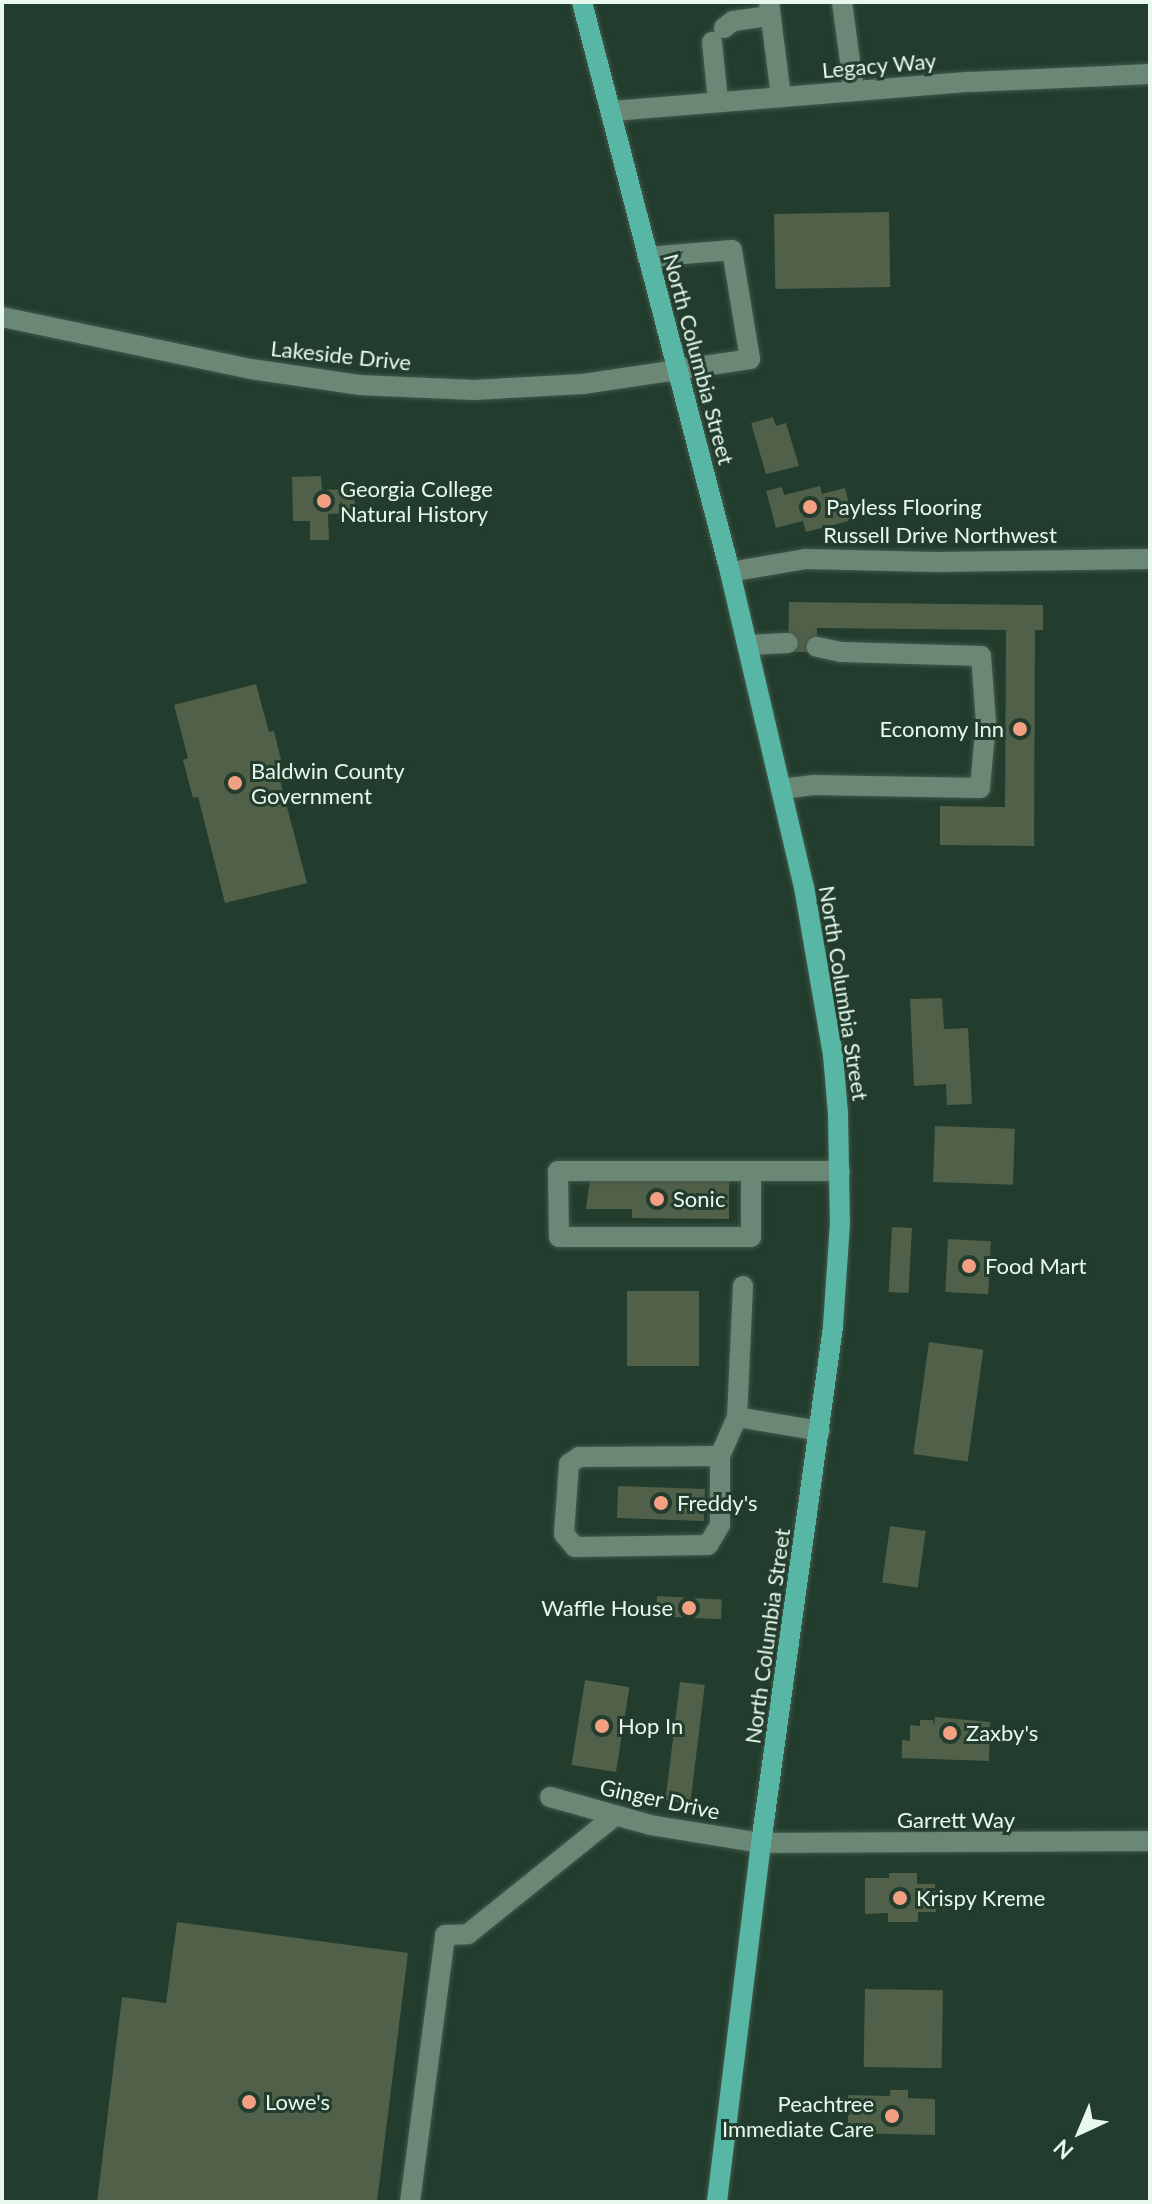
<!DOCTYPE html>
<html>
<head>
<meta charset="utf-8">
<style>
  body { margin:0 }
  #map { position:relative; width:1152px; height:2204px; overflow:hidden; background:#223c2d; font-family:Lato,sans-serif }
  div>[style] { position:absolute }
  .building>* { inset:0; background:#516049; transform-origin:0 0 }
  .roads { filter:drop-shadow(0 0 2px #425a4d) drop-shadow(0 0 2px #425a4d) }
  .minor>* { height:20px; margin:-10px; padding:0 10px; transform-origin:10px; border-radius:10px; background:#6b8776 }
  .major>* { height:20px; margin:-10px; padding:0 10px; transform-origin:10px; border-radius:10px; background:#57b6a4 }
  .dots>* { width:22px; height:22px; translate:-50% -50%; box-sizing:border-box; border:4px solid #223c2d; border-radius:50% }
  span { translate:-50% -50%; white-space:nowrap; text-align:center; line-height:1.15; -webkit-text-stroke:6px #223c2d; paint-order:stroke }
  .street-label { font-size:22px; color:#e8f8ee }
  .poi-label { font-size:22px; color:#e8f8ee }
  .left { translate:0 -50%; text-align:left }
  .right { translate:-100% -50%; text-align:right }
  .frame { position:absolute; inset:0; border:4px solid #e8f8ee; pointer-events:none }
  .north { position:absolute; left:1040px; top:2092px; width:80px; height:80px; -webkit-text-stroke:6px #223c2d; paint-order:stroke; rotate:224deg; font-size:22px; font-weight:700; line-height:32px; text-align:center; color:#e8f8ee }
  .north::after { content:''; display:block; margin:auto; width:28px; height:36px; background:#e8f8ee; clip-path:polygon(50% 0,100% 100%,50% 72%,0 100%) }
</style>
</head>
<body>
<div id="map">
  <div class="building">
    <div style="left:889px;top:212px;width:75px;height:115px;rotate:89deg"></div>
    <div style="clip-path:polygon(773px 417px,776px 426px,786px 423px,799px 466px,766px 474px,751px 423px)"></div>
    <div style="clip-path:polygon(321px 476px,322px 490px,354px 489px,355px 513px,328px 514px,329px 540px,310px 540px,310px 521px,293px 521px,292px 477px)"></div>
    <div style="clip-path:polygon(820px 486px,822px 494px,845px 488px,853px 520px,806px 532px,803px 521px,776px 528px,766px 491px,782px 487px,784px 495px)"></div>
    <div style="clip-path:polygon(789px 602px,1043px 605px,1043px 630px,1035px 630px,1034px 846px,940px 845px,940px 806px,1005px 807px,1006px 630px,817px 628px,817px 652px,788px 652px)"></div>
    <div style="clip-path:polygon(256px 684px,269px 732px,274px 731px,283px 768px,277px 769px,307px 883px,225px 903px,198px 797px,193px 798px,183px 760px,188px 758px,174px 705px)"></div>
    <div style="clip-path:polygon(942px 998px,944px 1029px,968px 1028px,972px 1104px,947px 1105px,946px 1084px,914px 1086px,910px 999px)"></div>
    <div style="left:935px;top:1126px;width:80px;height:56px;rotate:2deg"></div>
    <div style="clip-path:polygon(590px 1180px,729px 1181px,729px 1219px,632px 1218px,632px 1209px,586px 1209px)"></div>
    <div style="left:892px;top:1227px;width:20px;height:65px;rotate:3deg"></div>
    <div style="left:948px;top:1239px;width:43px;height:53px;rotate:3deg"></div>
    <div style="left:627px;top:1291px;width:72px;height:75px"></div>
    <div style="left:929px;top:1342px;width:55px;height:113px;rotate:8deg"></div>
    <div style="left:618px;top:1486px;width:87px;height:32px;rotate:2deg"></div>
    <div style="left:890px;top:1526px;width:36px;height:57px;rotate:8deg"></div>
    <div style="left:657px;top:1596px;width:65px;height:20px;rotate:3deg"></div>
    <div style="left:585px;top:1680px;width:45px;height:86px;rotate:9deg"></div>
    <div style="left:680px;top:1682px;width:25px;height:119px;rotate:7deg"></div>
    <div style="clip-path:polygon(935px 1717px,990px 1722px,989px 1761px,902px 1758px,902px 1740px,910px 1741px,910px 1725px,920px 1726px,920px 1720px,933px 1720px,934px 1726px)"></div>
    <div style="clip-path:polygon(889px 1873px,917px 1873px,917px 1884px,935px 1884px,936px 1912px,918px 1912px,918px 1922px,888px 1922px,888px 1913px,865px 1914px,865px 1878px,889px 1878px)"></div>
    <div style="clip-path:polygon(177px 1922px,408px 1953px,377px 2202px,97px 2202px,122px 1997px,166px 2003px)"></div>
    <div style="left:865px;top:1989px;width:78px;height:78px;rotate:1deg"></div>
    <div style="clip-path:polygon(890px 2090px,908px 2090px,908px 2098px,935px 2099px,935px 2135px,848px 2133px,848px 2095px,890px 2096px)"></div>
  </div>
  <div class="roads">
    <div class="minor">
      <div style="left:769px;top:2px;width:96px;rotate:82.8deg"></div>
      <div style="left:842px;top:2px;width:90px;rotate:82.3deg"></div>
      <div style="left:724px;top:28px;width:11px;rotate:-38deg"></div>
      <div style="left:733px;top:21px;width:37px;rotate:-8deg"></div>
      <div style="left:712px;top:42px;width:59px;rotate:84.2deg"></div>
      <div style="left:613px;top:111px;width:357px;rotate:-4.7deg"></div>
      <div style="left:969px;top:82px;width:181px;rotate:-2.5deg"></div>
      <div style="left:2px;top:317px;width:254px;rotate:11.8deg"></div>
      <div style="left:251px;top:369px;width:109px;rotate:8.4deg"></div>
      <div style="left:359px;top:385px;width:115px;rotate:2.5deg"></div>
      <div style="left:474px;top:390px;width:109px;rotate:-3.2deg"></div>
      <div style="left:583px;top:384px;width:169px;rotate:-8.5deg"></div>
      <div style="left:750px;top:359px;width:110px;rotate:-99.4deg"></div>
      <div style="left:732px;top:250px;width:85px;rotate:175.3deg"></div>
      <div style="left:730px;top:572px;width:76px;rotate:-9.8deg"></div>
      <div style="left:805px;top:559px;width:131px;rotate:1.3deg"></div>
      <div style="left:936px;top:562px;width:214px;rotate:-0.8deg"></div>
      <div style="left:747px;top:645px;width:41px;rotate:-2.8deg"></div>
      <div style="left:781px;top:789px;width:33px;rotate:-7deg"></div>
      <div style="left:814px;top:785px;width:166px;rotate:1deg"></div>
      <div style="left:980px;top:788px;width:66px;rotate:-84.8deg"></div>
      <div style="left:986px;top:722px;width:66px;rotate:-94.3deg"></div>
      <div style="left:981px;top:656px;width:140px;rotate:-178.4deg"></div>
      <div style="left:841px;top:652px;width:25px;rotate:-168deg"></div>
      <div style="left:751px;top:1171px;width:66px;rotate:90deg"></div>
      <div style="left:751px;top:1237px;width:192px;rotate:180deg"></div>
      <div style="left:559px;top:1237px;width:66px;rotate:-90.9deg"></div>
      <div style="left:558px;top:1171px;width:282px"></div>
      <div style="left:743px;top:1286px;width:131px;rotate:92.6deg"></div>
      <div style="left:737px;top:1417px;width:84px;rotate:9.6deg"></div>
      <div style="left:720px;top:1456px;width:141px;rotate:179.6deg"></div>
      <div style="left:579px;top:1457px;width:12px;rotate:145deg"></div>
      <div style="left:569px;top:1464px;width:70px;rotate:94.1deg"></div>
      <div style="left:564px;top:1534px;width:17px;rotate:50deg"></div>
      <div style="left:575px;top:1547px;width:133px;rotate:-0.9deg"></div>
      <div style="left:708px;top:1545px;width:23px;rotate:-59deg"></div>
      <div style="left:720px;top:1525px;width:69px;rotate:-90deg"></div>
      <div style="left:720px;top:1456px;width:43px;rotate:-66.4deg"></div>
      <div style="left:550px;top:1797px;width:104px;rotate:15.6deg"></div>
      <div style="left:650px;top:1825px;width:112px;rotate:9.2deg"></div>
      <div style="left:761px;top:1843px;width:389px;rotate:-0.3deg"></div>
      <div style="left:410px;top:2202px;width:269px;rotate:-82.5deg"></div>
      <div style="left:445px;top:1935px;width:23px;rotate:-2deg"></div>
      <div style="left:468px;top:1934px;width:189px;rotate:-38.8deg"></div>
    </div>
    <div class="major">
      <div style="left:582px;top:2px;width:589px;rotate:75.44deg"></div>
      <div style="left:730px;top:572px;width:324px;rotate:76.8deg"></div>
      <div style="left:804px;top:887px;width:170px;rotate:80.2deg"></div>
      <div style="left:833px;top:1055px;width:58px;rotate:85.1deg"></div>
      <div style="left:838px;top:1113px;width:110px;rotate:89deg"></div>
      <div style="left:840px;top:1223px;width:104px;rotate:93.9deg"></div>
      <div style="left:833px;top:1327px;width:521px;rotate:97.94deg"></div>
      <div style="left:761px;top:1843px;width:362px;rotate:97deg"></div>
    </div>
  </div>
  <div class="dots">
    <div style="left:324px;top:501px;background:#f39f82"></div>
    <div style="left:810px;top:507px;background:#f39f82"></div>
    <div style="left:1020px;top:729px;background:#f39f82"></div>
    <div style="left:235px;top:783px;background:#f39f82"></div>
    <div style="left:657px;top:1199px;background:#f39f82"></div>
    <div style="left:969px;top:1266px;background:#f39f82"></div>
    <div style="left:661px;top:1503px;background:#f39f82"></div>
    <div style="left:689px;top:1608px;background:#f39f82"></div>
    <div style="left:602px;top:1726px;background:#f39f82"></div>
    <div style="left:950px;top:1733px;background:#f39f82"></div>
    <div style="left:900px;top:1898px;background:#f39f82"></div>
    <div style="left:249px;top:2102px;background:#f39f82"></div>
    <div style="left:892px;top:2116px;background:#f39f82"></div>
  </div>
  <div class="street-label">
    <span style="left:879px;top:65px;rotate:-5deg">Legacy Way</span>
    <span style="left:341px;top:355px;rotate:6deg">Lakeside Drive</span>
    <span style="left:699px;top:359px;rotate:75deg">North Columbia Street</span>
    <span style="left:940px;top:535px">Russell Drive Northwest</span>
    <span style="left:844px;top:993px;rotate:81deg">North Columbia Street</span>
    <span style="left:767px;top:1636px;rotate:-82deg">North Columbia Street</span>
    <span style="left:660px;top:1799px;rotate:12deg">Ginger Drive</span>
    <span style="left:956px;top:1820px">Garrett Way</span>
  </div>
  <div class="poi-label">
    <span class="left" style="left:340px;top:501px">Georgia College<br>Natural History</span>
    <span class="left" style="left:826px;top:507px">Payless Flooring</span>
    <span class="right" style="left:1004px;top:729px">Economy Inn</span>
    <span class="left" style="left:251px;top:783px">Baldwin County<br>Government</span>
    <span class="left" style="left:673px;top:1199px">Sonic</span>
    <span class="left" style="left:985px;top:1266px">Food Mart</span>
    <span class="left" style="left:677px;top:1503px">Freddy's</span>
    <span class="right" style="left:673px;top:1608px">Waffle House</span>
    <span class="left" style="left:618px;top:1726px">Hop In</span>
    <span class="left" style="left:966px;top:1733px">Zaxby's</span>
    <span class="left" style="left:916px;top:1898px">Krispy Kreme</span>
    <span class="left" style="left:265px;top:2102px">Lowe's</span>
    <span class="right" style="left:874px;top:2116px">Peachtree<br>Immediate Care</span>
  </div>
  <div class="frame"></div>
  <div class="north">N</div>
</div>
</body>
</html>
